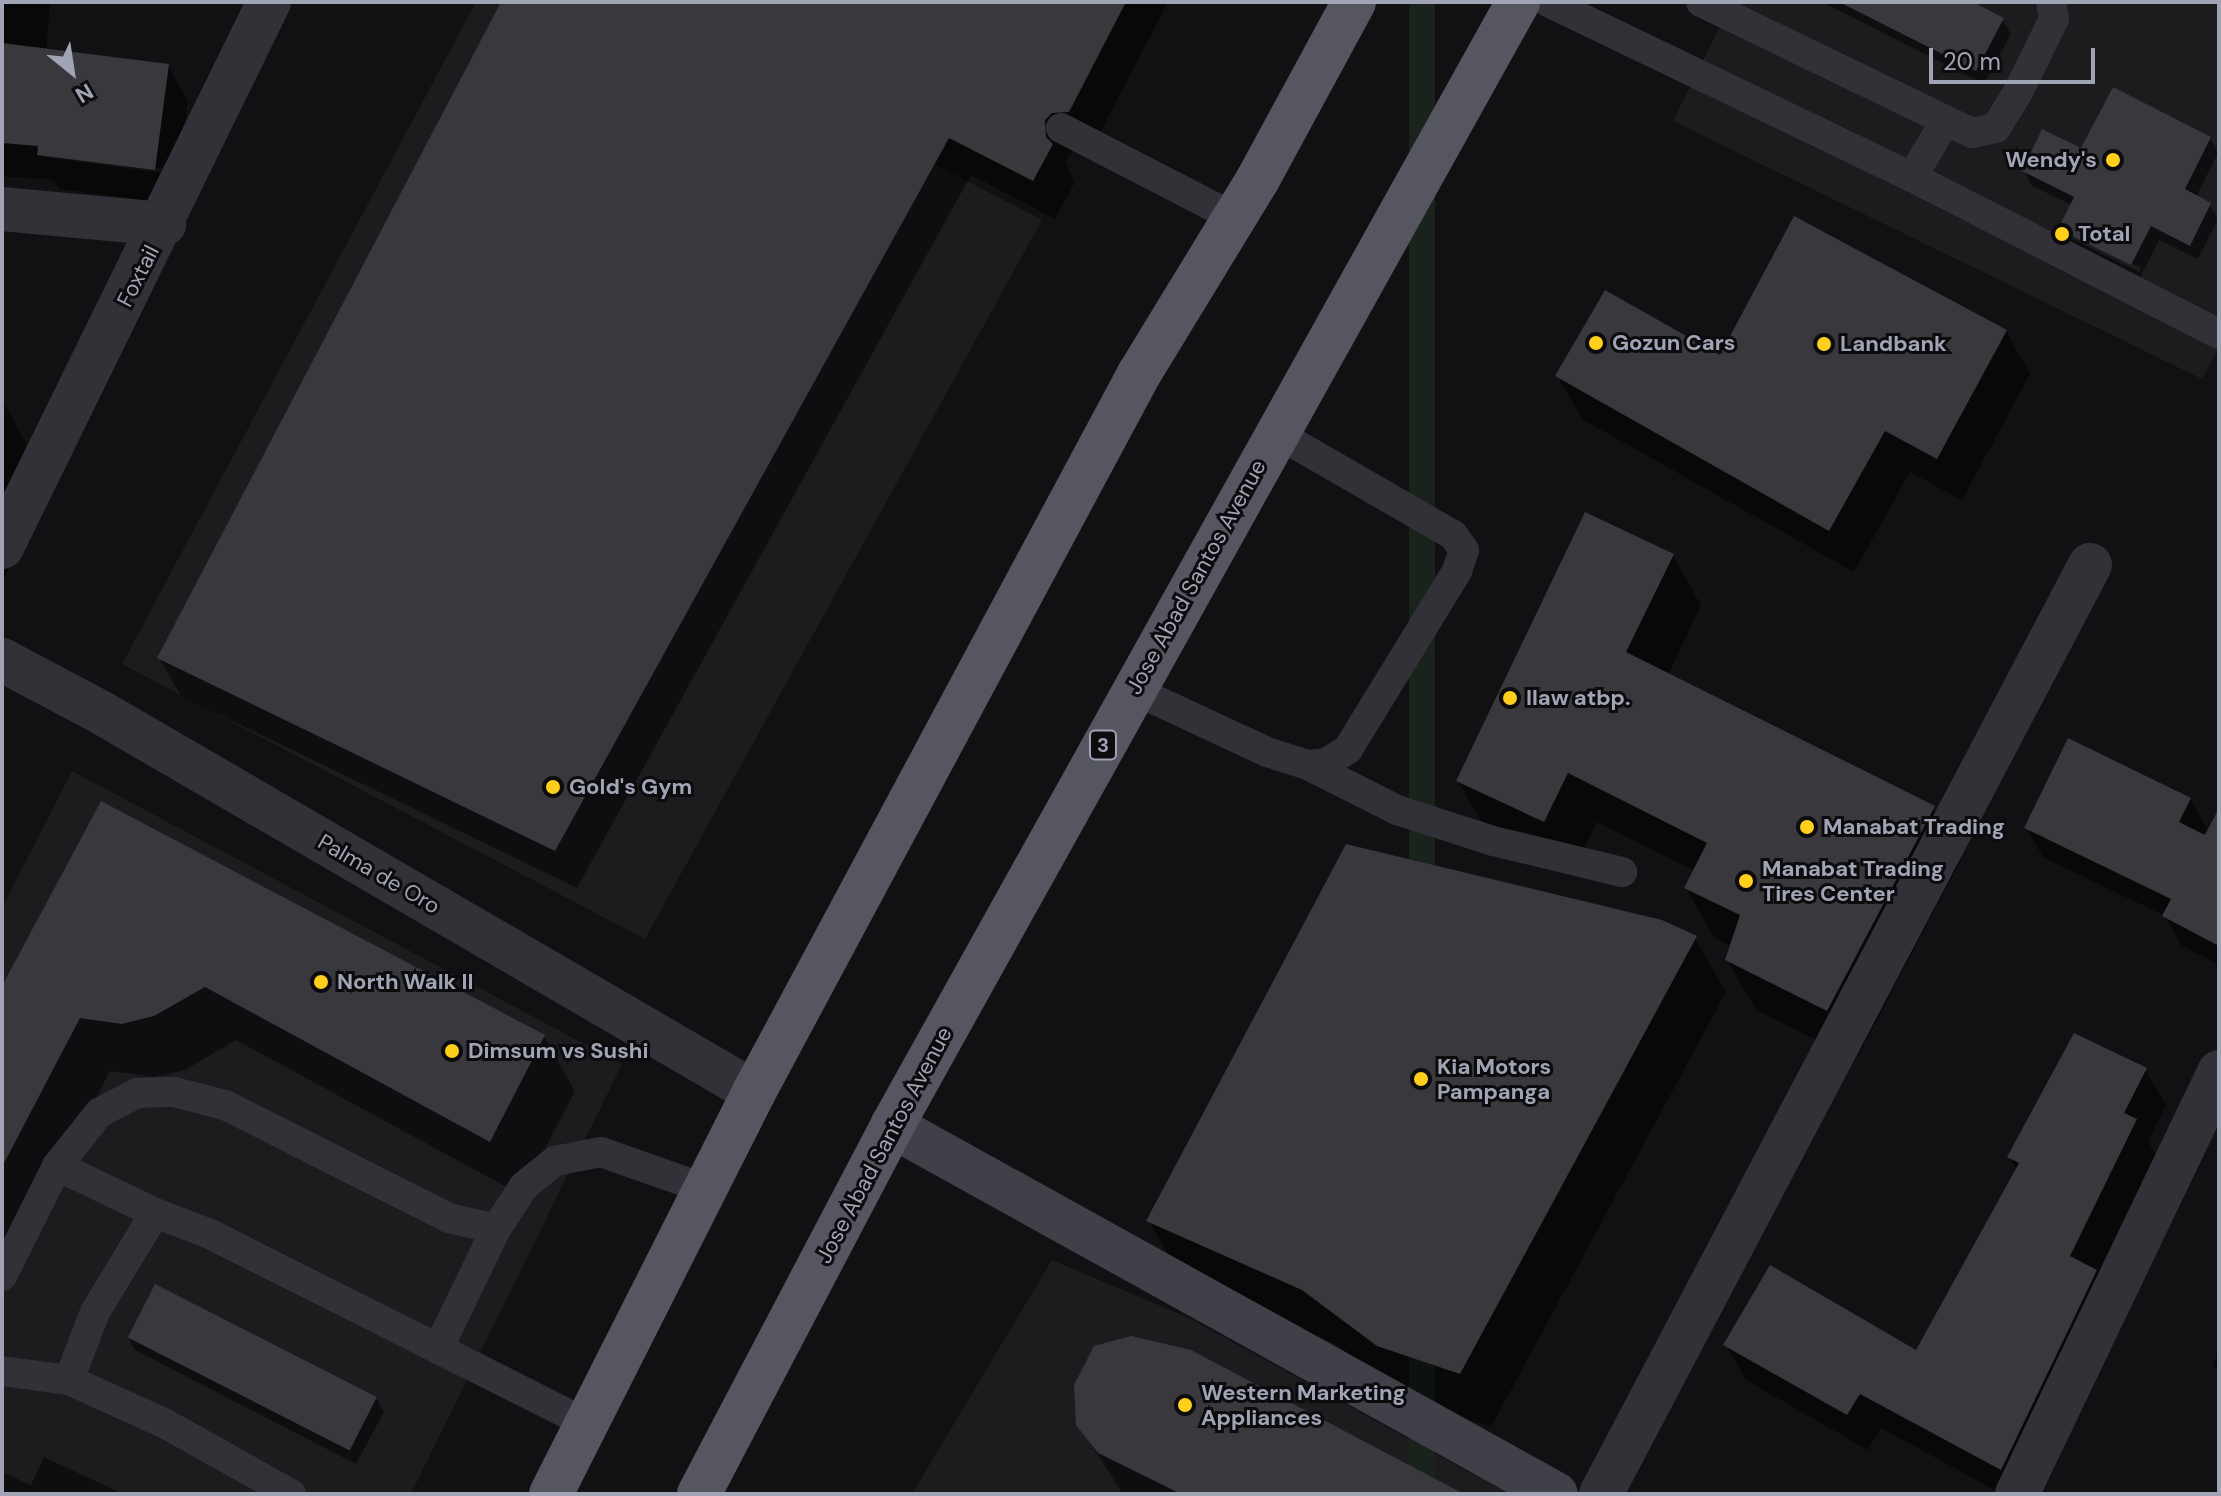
<!DOCTYPE html>
<html>
<head>
<meta charset="utf-8">
<style>
  body { margin:0 }
  #map { position:relative; width:2221px; height:1496px; overflow:hidden; background:#111012; font-family:"DM Sans",sans-serif }
  div>[style] { position:absolute }
  .built>* { inset:0; background:#1c1c1f }
  .green>* { inset:0; background:#1a221c; transform-origin:0 0 }
  .shadow>* { inset:0; background:#0007 }
  .building>* { inset:0; background:#38383d; transform-origin:0 0 }
  .service>* { height:30px; margin:-15px; padding:0 15px; transform-origin:15px; border-radius:15px; background:#313137 }
  .minor>* { height:44px; margin:-22px; padding:0 22px; transform-origin:22px; border-radius:22px; background:#313137 }
  .secondary>* { height:44px; margin:-22px; padding:0 22px; transform-origin:22px; border-radius:22px; background:#3f4048 }
  .trunk>* { height:44px; margin:-22px; padding:0 22px; transform-origin:22px; border-radius:22px; background:#555660 }
  .dots>* { width:22px; height:22px; translate:-50% -50%; box-sizing:border-box; border:4px solid #0c0b0d; border-radius:50% }
  span { translate:-50% -50%; white-space:nowrap; text-align:center; line-height:1.15; -webkit-text-stroke:6px #0c0b0d; paint-order:stroke }
  .shield-label span { padding:2px 6px; background:#0c0b0d; border:2px solid; border-radius:6px; -webkit-text-stroke-width:0 }
  .shield-label { font-size:20px; color:#a0a4b4; font-weight:700 }
  .poi-label { font-size:22px; color:#a0a4b4; font-weight:700 }
  .right { translate:-100% -50%; text-align:right }
  .left { translate:0 -50%; text-align:left }
  .street-label { font-size:22px; color:#a0a4b4 }
  .frame { position:absolute; inset:0; border:4px solid #a0a4b4; pointer-events:none }
  .north { position:absolute; left:32px; top:32px; width:80px; height:80px; -webkit-text-stroke:6px #0c0b0d; paint-order:stroke; rotate:150deg; font-size:22px; font-weight:700; line-height:32px; text-align:center; color:#a0a4b4 }
  .north::after { content:''; display:block; margin:auto; width:28px; height:36px; background:#a0a4b4; clip-path:polygon(50% 0,100% 100%,50% 72%,0 100%) }
  .scale { position:absolute; left:1929px; top:48px; width:166px; height:36px; box-sizing:border-box; border:4px solid #a0a4b4; border-top:0; padding-left:10px; font-size:24px; line-height:28px; white-space:nowrap; color:#a0a4b4; -webkit-text-stroke:6px #0c0b0d; paint-order:stroke }
</style>
</head>
<body>
<div id="map">
  <div class="built">
    <div style="clip-path:polygon(476px 2px,622px 2px,1042px 220px,645px 939px,122px 664px)"></div>
    <div style="clip-path:polygon(1732px 2px,2219px 2px,2219px 347px,2202px 379px,1673px 121px)"></div>
    <div style="clip-path:polygon(72px 771px,622px 1064px,411px 1494px,2px 1494px,2px 908px)"></div>
    <div style="clip-path:polygon(1052px 1260px,1189px 1318px,1474px 1475px,1553px 1494px,912px 1494px)"></div>
  </div>
  <div class="green">
    <div style="left:1409px;top:2px;width:26px;height:1688px"></div>
  </div>
  <div class="shadow">
    <div style="clip-path:polygon(evenodd,2px 2px,50px 2px,46px 51px,168px 66px,188px 101px,175px 204px,59px 189px,54px 180px,2px 176px,2px 2px,42px 153px,166px 169px,165px 173px,42px 157px,42px 153px)"></div>
    <div style="clip-path:polygon(503px 2px,1168px 2px,1091px 150px,1074px 150px,1066px 160px,1074px 184px,1055px 219px,971px 175px,577px 888px,181px 696px,159px 658px)"></div>
    <div style="clip-path:polygon(1822px 2px,1968px 2px,2002px 19px,2011px 34px,1984px 84px)"></div>
    <div style="clip-path:polygon(evenodd,2210px 138px,2218px 153px,2196px 197px,2210px 205px,2218px 219px,2198px 259px,2159px 240px,2140px 278px,2068px 243px,2060px 228px,2072px 205px,2032px 186px,2024px 171px,2082px 151px,2210px 138px,2069px 232px,2141px 268px,2139px 272px,2069px 237px,2069px 232px)"></div>
    <div style="clip-path:polygon(2006px 331px,2030px 374px,1962px 500px,1910px 472px,1854px 572px,1582px 419px,1557px 376px)"></div>
    <div style="clip-path:polygon(2px 400px,26px 443px,27px 531px,2px 582px)"></div>
    <div style="clip-path:polygon(1672px 555px,1701px 605px,1668px 675px,1933px 808px,1962px 858px,1856px 1060px,1756px 1010px,1727px 960px,1732px 946px,1715px 938px,1686px 888px,1695px 871px,1597px 822px,1573px 871px,1487px 831px,1458px 781px)"></div>
    <div style="clip-path:polygon(2190px 799px,2207px 828px,2203px 836px,2219px 845px,2219px 965px,2181px 945px,2165px 916px,2043px 857px,2026px 828px)"></div>
    <div style="clip-path:polygon(102px 804px,544px 1037px,575px 1091px,521px 1195px,236px 1040px,185px 1070px,154px 1077px,110px 1071px,2px 1279px,2px 990px)"></div>
    <div style="clip-path:polygon(1695px 938px,1726px 992px,1491px 1427px,1410px 1399px,1335px 1344px,1180px 1275px,1149px 1221px)"></div>
    <div style="clip-path:polygon(2145px 1070px,2166px 1105px,2148px 1141px,2156px 1156px,2002px 1494px,1881px 1428px,1868px 1450px,1746px 1380px,1726px 1345px,1916px 1353px,2017px 1170px,2009px 1157px)"></div>
    <div style="clip-path:polygon(127px 1336px,376px 1398px,384px 1412px,356px 1464px,135px 1350px)"></div>
    <div style="clip-path:polygon(2219px 1351px,2219px 1373px,2213px 1363px)"></div>
    <div style="clip-path:polygon(1078px 1424px,1425px 1494px,1123px 1494px)"></div>
    <div style="clip-path:polygon(44px 1457px,123px 1494px,2px 1494px,2px 1472px,31px 1485px)"></div>
  </div>
  <div class="building">
    <div style="clip-path:polygon(501px 2px,1126px 2px,1069px 112px,1052px 113px,1045px 120px,1046px 137px,1053px 144px,1033px 181px,949px 138px,555px 851px,157px 658px)"></div>
    <div style="clip-path:polygon(1839px 2px,1973px 2px,2004px 18px,1976px 71px)"></div>
    <div style="clip-path:polygon(2px 43px,169px 64px,155px 170px,37px 155px,38px 146px,2px 143px)"></div>
    <div style="clip-path:polygon(2113px 87px,2211px 137px,2185px 189px,2211px 203px,2190px 246px,2151px 226px,2131px 265px,2058px 229px,2074px 197px,2022px 171px,2042px 129px,2081px 148px)"></div>
    <div style="clip-path:polygon(1794px 216px,2007px 330px,1937px 459px,1885px 431px,1829px 531px,1555px 376px,1605px 290px,1720px 355px)"></div>
    <div style="clip-path:polygon(1585px 512px,1674px 554px,1626px 652px,1935px 806px,1827px 1011px,1725px 960px,1740px 915px,1684px 888px,1707px 843px,1568px 773px,1544px 822px,1456px 781px)"></div>
    <div style="clip-path:polygon(2068px 738px,2191px 798px,2179px 822px,2205px 835px,2219px 808px,2219px 946px,2162px 916px,2171px 899px,2024px 828px)"></div>
    <div style="clip-path:polygon(101px 801px,545px 1035px,490px 1142px,205px 987px,154px 1016px,122px 1024px,80px 1018px,2px 1167px,2px 986px)"></div>
    <div style="clip-path:polygon(1346px 844px,1662px 920px,1697px 936px,1460px 1374px,1377px 1346px,1302px 1290px,1146px 1221px)"></div>
    <div style="clip-path:polygon(2074px 1033px,2147px 1068px,2124px 1113px,2137px 1119px,2070px 1256px,2097px 1270px,2001px 1470px,1860px 1394px,1847px 1415px,1723px 1345px,1770px 1265px,1916px 1350px,2019px 1163px,2007px 1157px)"></div>
    <div style="left:155px;top:1284px;width:249px;height:60px;rotate:27deg"></div>
    <div style="clip-path:polygon(1131px 1336px,1191px 1350px,1464px 1494px,1181px 1494px,1098px 1453px,1076px 1425px,1074px 1385px,1094px 1346px)"></div>
  </div>
  <div class="service">
    <div style="left:1548px;top:2px;width:404px;rotate:25.7deg"></div>
    <div style="left:1912px;top:177px;width:345px;rotate:27.1deg"></div>
    <div style="left:1701px;top:2px;width:301px;rotate:25.8deg"></div>
    <div style="left:1972px;top:133px;width:25px;rotate:-12deg"></div>
    <div style="left:1996px;top:128px;width:44px;rotate:-58.8deg"></div>
    <div style="left:2019px;top:90px;width:79px;rotate:-63.8deg"></div>
    <div style="left:2054px;top:19px;width:17px;rotate:-100deg"></div>
    <div style="left:1061px;top:128px;width:196px;rotate:27.3deg"></div>
    <div style="left:1912px;top:177px;width:66px;rotate:-59.2deg"></div>
    <div style="left:1134px;top:690px;width:147px;rotate:25deg"></div>
    <div style="left:1267px;top:752px;width:43px;rotate:17.6deg"></div>
    <div style="left:1308px;top:765px;width:18px;rotate:-6deg"></div>
    <div style="left:1326px;top:763px;width:26px;rotate:-32deg"></div>
    <div style="left:1348px;top:749px;width:209px;rotate:-58.5deg"></div>
    <div style="left:1457px;top:571px;width:22px;rotate:-72deg"></div>
    <div style="left:1464px;top:550px;width:19px;rotate:-126deg"></div>
    <div style="left:1453px;top:535px;width:204px;rotate:-150deg"></div>
    <div style="left:1308px;top:765px;width:100px;rotate:26.8deg"></div>
    <div style="left:1397px;top:810px;width:101px;rotate:17.9deg"></div>
    <div style="left:1493px;top:841px;width:133px;rotate:13.5deg"></div>
    <div style="left:57px;top:1166px;width:109px;rotate:25.6deg"></div>
    <div style="left:2px;top:1276px;width:123px;rotate:-63.4deg"></div>
    <div style="left:57px;top:1166px;width:68px;rotate:-51.6deg"></div>
    <div style="left:99px;top:1113px;width:43px;rotate:-27.8deg"></div>
    <div style="left:137px;top:1093px;width:37px;rotate:-2deg"></div>
    <div style="left:174px;top:1092px;width:53px;rotate:14.3deg"></div>
    <div style="left:225px;top:1105px;width:251px;rotate:26.8deg"></div>
    <div style="left:449px;top:1218px;width:48px;rotate:13.2deg"></div>
    <div style="left:496px;top:1229px;width:51px;rotate:-56.9deg"></div>
    <div style="left:524px;top:1186px;width:40px;rotate:-39deg"></div>
    <div style="left:555px;top:1161px;width:47px;rotate:-11.1deg"></div>
    <div style="left:601px;top:1152px;width:114px;rotate:19.4deg"></div>
    <div style="left:438px;top:1349px;width:133px;rotate:-64.2deg"></div>
    <div style="left:2px;top:1371px;width:68px;rotate:7.7deg"></div>
    <div style="left:291px;top:1494px;width:143px;rotate:-150.8deg"></div>
    <div style="left:166px;top:1424px;width:107px;rotate:-155.6deg"></div>
    <div style="left:69px;top:1380px;width:73px;rotate:-69.1deg"></div>
    <div style="left:95px;top:1312px;width:116px;rotate:-58.8deg"></div>
    <div style="left:155px;top:1213px;width:59px;rotate:20.9deg"></div>
    <div style="left:210px;top:1234px;width:422px;rotate:26.7deg"></div>
  </div>
  <div class="minor">
    <div style="left:2px;top:209px;width:163px;rotate:5.3deg"></div>
    <div style="left:2px;top:547px;width:607px;rotate:-63.9deg"></div>
    <div style="left:2px;top:660px;width:113px;rotate:27.9deg"></div>
    <div style="left:102px;top:713px;width:754px;rotate:30.17deg"></div>
    <div style="left:1601px;top:1494px;width:1050px;rotate:-62.24deg"></div>
    <div style="left:2017px;top:1494px;width:468px;rotate:-64.4deg"></div>
  </div>
  <div class="secondary">
    <div style="left:892px;top:1126px;width:759px;rotate:29deg"></div>
  </div>
  <div class="trunk">
    <div style="left:551px;top:1494px;width:450px;rotate:-63.2deg"></div>
    <div style="left:754px;top:1092px;width:815px;rotate:-61.8deg"></div>
    <div style="left:1139px;top:374px;width:228px;rotate:-58.6deg"></div>
    <div style="left:1258px;top:179px;width:201px;rotate:-61.5deg"></div>
    <div style="left:699px;top:1494px;width:416px;rotate:-62.3deg"></div>
    <div style="left:892px;top:1126px;width:1287px;rotate:-60.88deg"></div>
  </div>
  <div class="dots">
    <div style="left:2113px;top:160px;background:#ffcf1c"></div>
    <div style="left:2062px;top:234px;background:#ffcf1c"></div>
    <div style="left:1596px;top:343px;background:#ffcf1c"></div>
    <div style="left:1824px;top:344px;background:#ffcf1c"></div>
    <div style="left:1510px;top:698px;background:#ffcf1c"></div>
    <div style="left:553px;top:787px;background:#ffcf1c"></div>
    <div style="left:1807px;top:827px;background:#ffcf1c"></div>
    <div style="left:1746px;top:881px;background:#ffcf1c"></div>
    <div style="left:321px;top:982px;background:#ffcf1c"></div>
    <div style="left:452px;top:1051px;background:#ffcf1c"></div>
    <div style="left:1421px;top:1079px;background:#ffcf1c"></div>
    <div style="left:1185px;top:1405px;background:#ffcf1c"></div>
  </div>
  <div class="shield-label">
    <span style="left:1103px;top:745px">3</span>
  </div>
  <div class="poi-label">
    <span class="right" style="left:2097px;top:160px">Wendy's</span>
    <span class="left" style="left:2078px;top:234px">Total</span>
    <span class="left" style="left:1612px;top:343px">Gozun Cars</span>
    <span class="left" style="left:1840px;top:344px">Landbank</span>
    <span class="left" style="left:1526px;top:698px">Ilaw atbp.</span>
    <span class="left" style="left:569px;top:787px">Gold's Gym</span>
    <span class="left" style="left:1823px;top:827px">Manabat Trading</span>
    <span class="left" style="left:1762px;top:881px">Manabat Trading<br>Tires Center</span>
    <span class="left" style="left:337px;top:982px">North Walk II</span>
    <span class="left" style="left:468px;top:1051px">Dimsum vs Sushi</span>
    <span class="left" style="left:1437px;top:1079px">Kia Motors<br>Pampanga</span>
    <span class="left" style="left:1201px;top:1405px">Western Marketing<br>Appliances</span>
  </div>
  <div class="street-label">
    <span style="left:138px;top:276px;rotate:-63deg">Foxtail</span>
    <span style="left:1196px;top:577px;rotate:-61deg">Jose Abad Santos Avenue</span>
    <span style="left:379px;top:874px;rotate:30deg">Palma de Oro</span>
    <span style="left:884px;top:1145px;rotate:-62deg">Jose Abad Santos Avenue</span>
  </div>
  <div class="frame"></div>
  <div class="north">N</div>
  <div class="scale">20 m</div>
</div>
</body>
</html>
